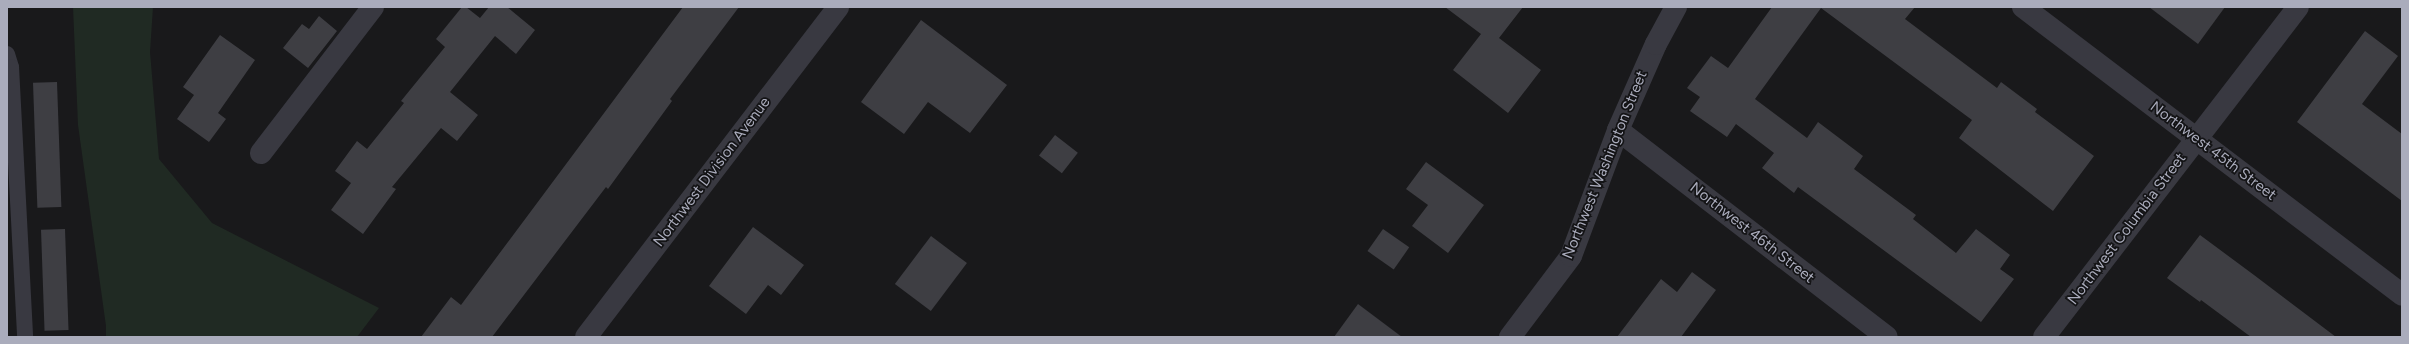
<!DOCTYPE html>
<html>
<head>
<meta charset="utf-8">
<style>
  body { margin:0 }
  #map { position:relative; width:2409px; height:344px; overflow:hidden; background:#19191b; font-family:Figtree,sans-serif }
  div>[style] { position:absolute }
  .green>* { inset:0; background:#202a23 }
  .building>* { inset:0; background:#3e3e43; transform-origin:0 0 }
  .service>* { height:16px; margin:-8px; padding:0 8px; transform-origin:8px; border-radius:8px; background:#393941 }
  .minor>* { height:22px; margin:-11px; padding:0 11px; transform-origin:11px; border-radius:11px; background:#393941 }
  span { translate:-50% -50%; white-space:nowrap; text-align:center; line-height:1.15; -webkit-text-stroke:3.5px #141416; paint-order:stroke }
  .street-label { font-size:15px; color:#aaacbc }
  .frame { position:absolute; inset:0; border:8px solid #aaacbc; pointer-events:none }
</style>
</head>
<body>
<div id="map">
  <div class="green">
    <div style="clip-path:polygon(73px 7px,153px 7px,150px 52px,159px 159px,212px 223px,379px 308px,357px 337px,106px 337px,106px 326px,78px 125px)"></div>
  </div>
  <div class="building">
    <div style="clip-path:polygon(462px 7px,466px 7px,480px 18px,489px 7px,507px 7px,535px 30px,516px 54px,495px 36px,450px 92px,478px 115px,457px 141px,441px 128px,392px 187px,396px 189px,363px 234px,331px 210px,351px 183px,335px 171px,357px 141px,367px 149px,404px 103px,401px 101px,445px 47px,436px 39px)"></div>
    <div style="clip-path:polygon(683px 7px,739px 7px,670px 99px,672px 101px,608px 189px,606px 187px,492px 337px,421px 337px,451px 297px,461px 305px)"></div>
    <div style="clip-path:polygon(1445px 7px,1523px 7px,1499px 38px,1541px 70px,1508px 113px,1453px 70px,1481px 34px)"></div>
    <div style="clip-path:polygon(1772px 7px,1915px 7px,1905px 19px,1997px 88px,2001px 82px,2037px 109px,2035px 112px,2094px 156px,2053px 211px,1959px 138px,1972px 120px,1821px 8px,1755px 99px,1807px 138px,1818px 122px,1863px 156px,1854px 169px,1916px 215px,1913px 219px,1956px 253px,1976px 229px,2010px 255px,2000px 269px,2014px 279px,1981px 322px,1798px 187px,1794px 193px,1762px 168px,1774px 153px,1736px 124px,1727px 137px,1690px 111px,1700px 97px,1687px 88px,1711px 56px,1728px 68px)"></div>
    <div style="clip-path:polygon(2149px 7px,2225px 7px,2198px 44px)"></div>
    <div style="clip-path:polygon(319px 16px,337px 31px,308px 68px,283px 48px,302px 24px,309px 29px)"></div>
    <div style="clip-path:polygon(921px 20px,1007px 85px,970px 133px,928px 102px,904px 134px,861px 102px)"></div>
    <div style="clip-path:polygon(2365px 31px,2398px 56px,2362px 104px,2402px 134px,2402px 201px,2297px 122px)"></div>
    <div style="clip-path:polygon(220px 35px,255px 60px,218px 113px,226px 119px,209px 142px,177px 119px,194px 95px,183px 87px)"></div>
    <div style="left:57px;top:82px;width:125px;height:24px;rotate:88deg"></div>
    <div style="left:1055px;top:135px;width:29px;height:26px;rotate:38deg"></div>
    <div style="clip-path:polygon(1426px 162px,1484px 205px,1448px 253px,1412px 226px,1428px 205px,1406px 189px)"></div>
    <div style="clip-path:polygon(753px 227px,804px 265px,781px 295px,768px 285px,746px 314px,709px 286px)"></div>
    <div style="left:65px;top:229px;width:101px;height:24px;rotate:88deg"></div>
    <div style="left:1383px;top:229px;width:32px;height:27px;rotate:35deg"></div>
    <div style="clip-path:polygon(2200px 235px,2254px 275px,2336px 337px,2251px 337px,2201px 300px,2200px 302px,2167px 278px)"></div>
    <div style="left:931px;top:236px;width:45px;height:60px;rotate:37deg"></div>
    <div style="clip-path:polygon(1692px 272px,1716px 290px,1681px 337px,1617px 337px,1661px 279px,1677px 292px)"></div>
    <div style="clip-path:polygon(1358px 304px,1402px 337px,1334px 337px)"></div>
  </div>
  <div class="service">
    <div style="left:7px;top:54px;width:14px;rotate:73deg"></div>
    <div style="left:11px;top:67px;width:270px;rotate:87deg"></div>
  </div>
  <div class="minor">
    <div style="left:2023px;top:7px;width:476px;rotate:37.2deg"></div>
    <div style="left:1618px;top:130px;width:339px;rotate:37.6deg"></div>
    <div style="left:261px;top:153px;width:184px;rotate:-52.5deg"></div>
    <div style="left:586px;top:337px;width:415px;rotate:-52.6deg"></div>
    <div style="left:1510px;top:337px;width:101px;rotate:-53deg"></div>
    <div style="left:1571px;top:256px;width:134px;rotate:-69.5deg"></div>
    <div style="left:1618px;top:130px;width:94px;rotate:-66.2deg"></div>
    <div style="left:1656px;top:44px;width:42px;rotate:-61.6deg"></div>
    <div style="left:2044px;top:337px;width:416px;rotate:-52.4deg"></div>
  </div>
  <div class="street-label">
    <span style="left:2213px;top:151px;rotate:37deg">Northwest 45th Street</span>
    <span style="left:1605px;top:165px;rotate:-68deg">Northwest Washington Street</span>
    <span style="left:712px;top:172px;rotate:-53deg">Northwest Division Avenue</span>
    <span style="left:2127px;top:229px;rotate:-53deg">Northwest Columbia Street</span>
    <span style="left:1752px;top:233px;rotate:38deg">Northwest 46th Street</span>
  </div>
  <div class="frame"></div>
</div>
</body>
</html>
